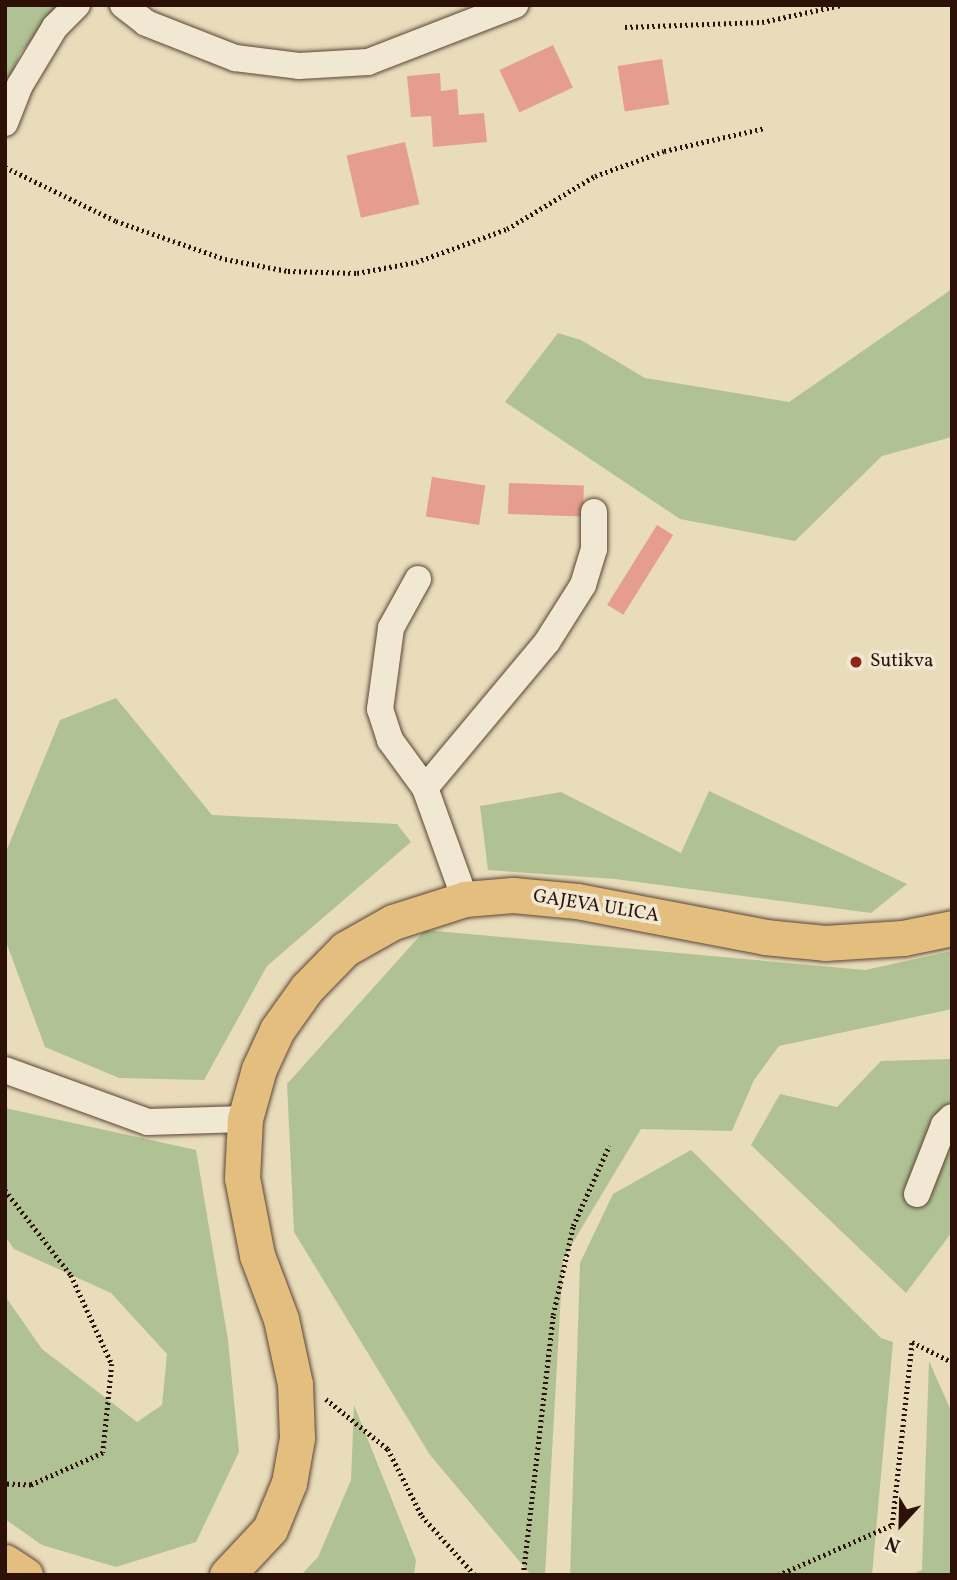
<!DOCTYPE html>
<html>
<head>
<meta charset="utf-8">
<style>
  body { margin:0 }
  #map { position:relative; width:957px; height:1580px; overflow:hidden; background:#e8dcbb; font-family:Vollkorn,serif }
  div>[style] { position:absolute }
  .green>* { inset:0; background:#b0c294 }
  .building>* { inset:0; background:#e59e8e; transform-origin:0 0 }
  .path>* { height:4.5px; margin-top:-2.25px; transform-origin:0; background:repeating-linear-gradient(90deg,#2d1107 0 2px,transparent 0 5.5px) }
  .roads { filter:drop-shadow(0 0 2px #5c4434) drop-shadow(0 0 2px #5c4434) }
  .minor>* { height:26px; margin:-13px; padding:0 13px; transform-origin:13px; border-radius:13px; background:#f0e8d3 }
  .major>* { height:35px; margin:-17.5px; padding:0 17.5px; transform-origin:17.5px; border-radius:17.5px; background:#e4be7e }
  .dots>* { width:19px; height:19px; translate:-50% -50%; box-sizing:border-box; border:4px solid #f0e8d3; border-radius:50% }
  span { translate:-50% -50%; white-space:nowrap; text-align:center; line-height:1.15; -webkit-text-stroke:7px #f0e8d3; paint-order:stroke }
  .poi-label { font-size:19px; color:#2d1107 }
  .left { translate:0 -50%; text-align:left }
  .street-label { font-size:19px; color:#2d1107 }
  .frame { position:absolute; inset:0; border:7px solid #2d1107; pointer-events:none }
  .north { position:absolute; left:866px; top:1489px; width:70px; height:70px; -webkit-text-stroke:5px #f0e8d3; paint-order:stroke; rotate:202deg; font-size:19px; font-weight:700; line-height:28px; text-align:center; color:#2d1107 }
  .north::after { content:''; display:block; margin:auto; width:24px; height:32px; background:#2d1107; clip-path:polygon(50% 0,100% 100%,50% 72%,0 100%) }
</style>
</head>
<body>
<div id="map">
  <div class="green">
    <div style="clip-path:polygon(5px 5px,65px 5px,20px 53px,5px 94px)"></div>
    <div style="clip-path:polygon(952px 289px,952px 437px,882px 456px,795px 541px,680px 519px,505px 402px,558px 333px,581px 340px,645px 378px,789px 402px)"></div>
    <div style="clip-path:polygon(116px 698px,212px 815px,397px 824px,411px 842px,267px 966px,204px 1080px,119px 1078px,45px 1047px,5px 939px,5px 854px,60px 720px)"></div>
    <div style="clip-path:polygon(709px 791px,907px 884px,871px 913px,615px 879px,488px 870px,480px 806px,561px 792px,681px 853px)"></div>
    <div style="clip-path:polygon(425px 930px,865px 970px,952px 951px,952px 1009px,779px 1046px,754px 1080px,732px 1131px,641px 1129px,563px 1259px,545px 1575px,531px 1575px,430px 1455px,294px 1232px,287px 1084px)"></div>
    <div style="clip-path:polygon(952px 1059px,952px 1232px,906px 1293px,751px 1145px,780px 1094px,837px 1107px,881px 1061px)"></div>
    <div style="clip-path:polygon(5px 1108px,196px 1150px,228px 1340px,239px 1452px,196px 1542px,116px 1567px,42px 1545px,5px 1519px,5px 1296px,42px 1349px,137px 1422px,162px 1405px,167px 1354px,111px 1293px,14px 1249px,5px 1236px)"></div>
    <div style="clip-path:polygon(691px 1150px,881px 1338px,893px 1342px,872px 1575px,570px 1575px,580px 1263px,613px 1194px)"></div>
    <div style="clip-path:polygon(929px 1361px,952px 1413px,952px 1575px,910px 1575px,922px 1570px)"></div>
    <div style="clip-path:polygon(354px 1405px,416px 1560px,414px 1575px,301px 1575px,318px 1557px,351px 1480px)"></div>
  </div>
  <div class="building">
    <div style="left:553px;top:45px;width:47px;height:59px;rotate:65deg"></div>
    <div style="left:662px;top:59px;width:46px;height:45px;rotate:81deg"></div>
    <div style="clip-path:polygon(440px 73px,441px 91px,457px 89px,459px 115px,484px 113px,487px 142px,433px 147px,431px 116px,411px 117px,407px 76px)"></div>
    <div style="left:405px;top:142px;width:64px;height:60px;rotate:77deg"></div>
    <div style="left:432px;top:477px;width:54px;height:40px;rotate:9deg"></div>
    <div style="left:509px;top:483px;width:75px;height:31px;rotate:2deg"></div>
    <div style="left:657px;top:525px;width:19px;height:94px;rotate:32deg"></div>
  </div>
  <div class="path">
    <div style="left:625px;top:27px;width:137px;rotate:-2.1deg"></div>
    <div style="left:762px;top:22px;width:81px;rotate:-12.1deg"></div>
    <div style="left:5px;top:167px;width:123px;rotate:25.9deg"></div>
    <div style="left:116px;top:221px;width:115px;rotate:19.2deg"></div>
    <div style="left:225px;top:259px;width:64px;rotate:10.8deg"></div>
    <div style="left:288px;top:271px;width:69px;rotate:1.7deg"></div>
    <div style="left:357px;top:273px;width:60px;rotate:-10.6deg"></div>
    <div style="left:416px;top:262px;width:97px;rotate:-19.9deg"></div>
    <div style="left:507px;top:229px;width:103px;rotate:-31.1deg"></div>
    <div style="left:595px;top:176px;width:73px;rotate:-19.9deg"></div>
    <div style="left:664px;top:151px;width:104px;rotate:-12.8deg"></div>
    <div style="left:5px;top:1190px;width:108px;rotate:52.2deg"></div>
    <div style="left:71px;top:1275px;width:98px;rotate:65.3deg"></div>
    <div style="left:112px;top:1364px;width:89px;rotate:95.8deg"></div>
    <div style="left:103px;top:1453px;width:79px;rotate:156deg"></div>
    <div style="left:31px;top:1485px;width:26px;rotate:-178deg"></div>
    <div style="left:326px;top:1399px;width:80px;rotate:38.9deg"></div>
    <div style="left:388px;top:1449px;width:75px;rotate:63.1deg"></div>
    <div style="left:422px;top:1516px;width:79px;rotate:48.1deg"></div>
    <div style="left:523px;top:1575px;width:262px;rotate:-83.4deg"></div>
    <div style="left:553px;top:1315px;width:91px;rotate:-77.3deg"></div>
    <div style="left:573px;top:1226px;width:88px;rotate:-65.8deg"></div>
    <div style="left:778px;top:1575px;width:124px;rotate:-23.7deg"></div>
    <div style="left:892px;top:1525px;width:184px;rotate:-83.8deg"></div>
    <div style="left:912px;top:1342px;width:45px;rotate:26.6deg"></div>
  </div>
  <div class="roads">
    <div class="minor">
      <div style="left:123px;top:5px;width:29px;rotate:38deg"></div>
      <div style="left:146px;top:23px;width:96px;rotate:21.5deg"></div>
      <div style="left:235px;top:58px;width:64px;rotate:7.1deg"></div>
      <div style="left:299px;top:66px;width:69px;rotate:-3.3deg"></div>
      <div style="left:368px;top:62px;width:158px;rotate:-21.2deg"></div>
      <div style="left:5px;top:123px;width:41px;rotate:-68.5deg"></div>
      <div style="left:20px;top:85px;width:68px;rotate:-58.9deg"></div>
      <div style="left:55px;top:27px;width:31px;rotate:-45deg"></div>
      <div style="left:418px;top:579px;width:56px;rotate:118.9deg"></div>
      <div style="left:391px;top:628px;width:82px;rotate:97.7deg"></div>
      <div style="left:380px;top:709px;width:33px;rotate:72deg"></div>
      <div style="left:390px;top:740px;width:59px;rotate:53.9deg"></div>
      <div style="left:425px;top:788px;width:118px;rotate:70.2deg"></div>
      <div style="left:425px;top:788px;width:190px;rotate:-50.1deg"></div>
      <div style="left:547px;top:642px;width:67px;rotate:-57.7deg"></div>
      <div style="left:583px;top:585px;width:38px;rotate:-73deg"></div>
      <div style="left:594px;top:549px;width:37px;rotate:-90deg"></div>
      <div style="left:5px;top:1070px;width:152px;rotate:20deg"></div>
      <div style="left:148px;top:1122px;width:97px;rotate:-1.8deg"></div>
      <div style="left:917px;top:1194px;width:74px;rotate:-68.6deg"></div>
      <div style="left:944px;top:1125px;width:11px;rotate:-45deg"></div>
    </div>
    <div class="major">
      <div style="left:5px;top:1562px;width:24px;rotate:33deg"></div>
      <div style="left:227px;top:1575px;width:63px;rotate:-46.9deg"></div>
      <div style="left:270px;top:1529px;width:50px;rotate:-67.6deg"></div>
      <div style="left:289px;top:1483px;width:46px;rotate:-79.9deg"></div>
      <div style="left:297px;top:1438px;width:54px;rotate:-92.1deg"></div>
      <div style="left:295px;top:1384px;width:66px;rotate:-102.2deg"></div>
      <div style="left:281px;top:1319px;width:68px;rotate:-110.6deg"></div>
      <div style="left:257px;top:1255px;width:78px;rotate:-101deg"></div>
      <div style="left:242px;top:1178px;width:59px;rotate:-87.1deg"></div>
      <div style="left:245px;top:1119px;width:52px;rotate:-74.4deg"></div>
      <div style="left:259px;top:1069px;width:43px;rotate:-65.2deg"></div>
      <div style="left:277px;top:1030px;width:52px;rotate:-54.5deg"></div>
      <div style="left:307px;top:988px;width:54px;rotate:-45.7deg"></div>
      <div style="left:345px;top:949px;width:55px;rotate:-29.4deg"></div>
      <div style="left:393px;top:922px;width:76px;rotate:-17.7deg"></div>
      <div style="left:465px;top:899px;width:48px;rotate:-4.8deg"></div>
      <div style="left:513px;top:895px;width:64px;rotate:5.4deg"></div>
      <div style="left:577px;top:901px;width:191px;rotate:10.8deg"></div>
      <div style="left:765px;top:937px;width:60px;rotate:5.7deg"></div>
      <div style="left:825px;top:943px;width:78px;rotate:-3.7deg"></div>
      <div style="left:903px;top:938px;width:50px;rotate:-11.5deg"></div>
    </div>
  </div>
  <div class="dots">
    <div style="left:856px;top:662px;background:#8f2418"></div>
  </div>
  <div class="poi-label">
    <span class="left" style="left:870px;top:662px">Sutikva</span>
  </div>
  <div class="street-label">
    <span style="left:596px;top:907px;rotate:9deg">GAJEVA ULICA</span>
  </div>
  <div class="frame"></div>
  <div class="north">N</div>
</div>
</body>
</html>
